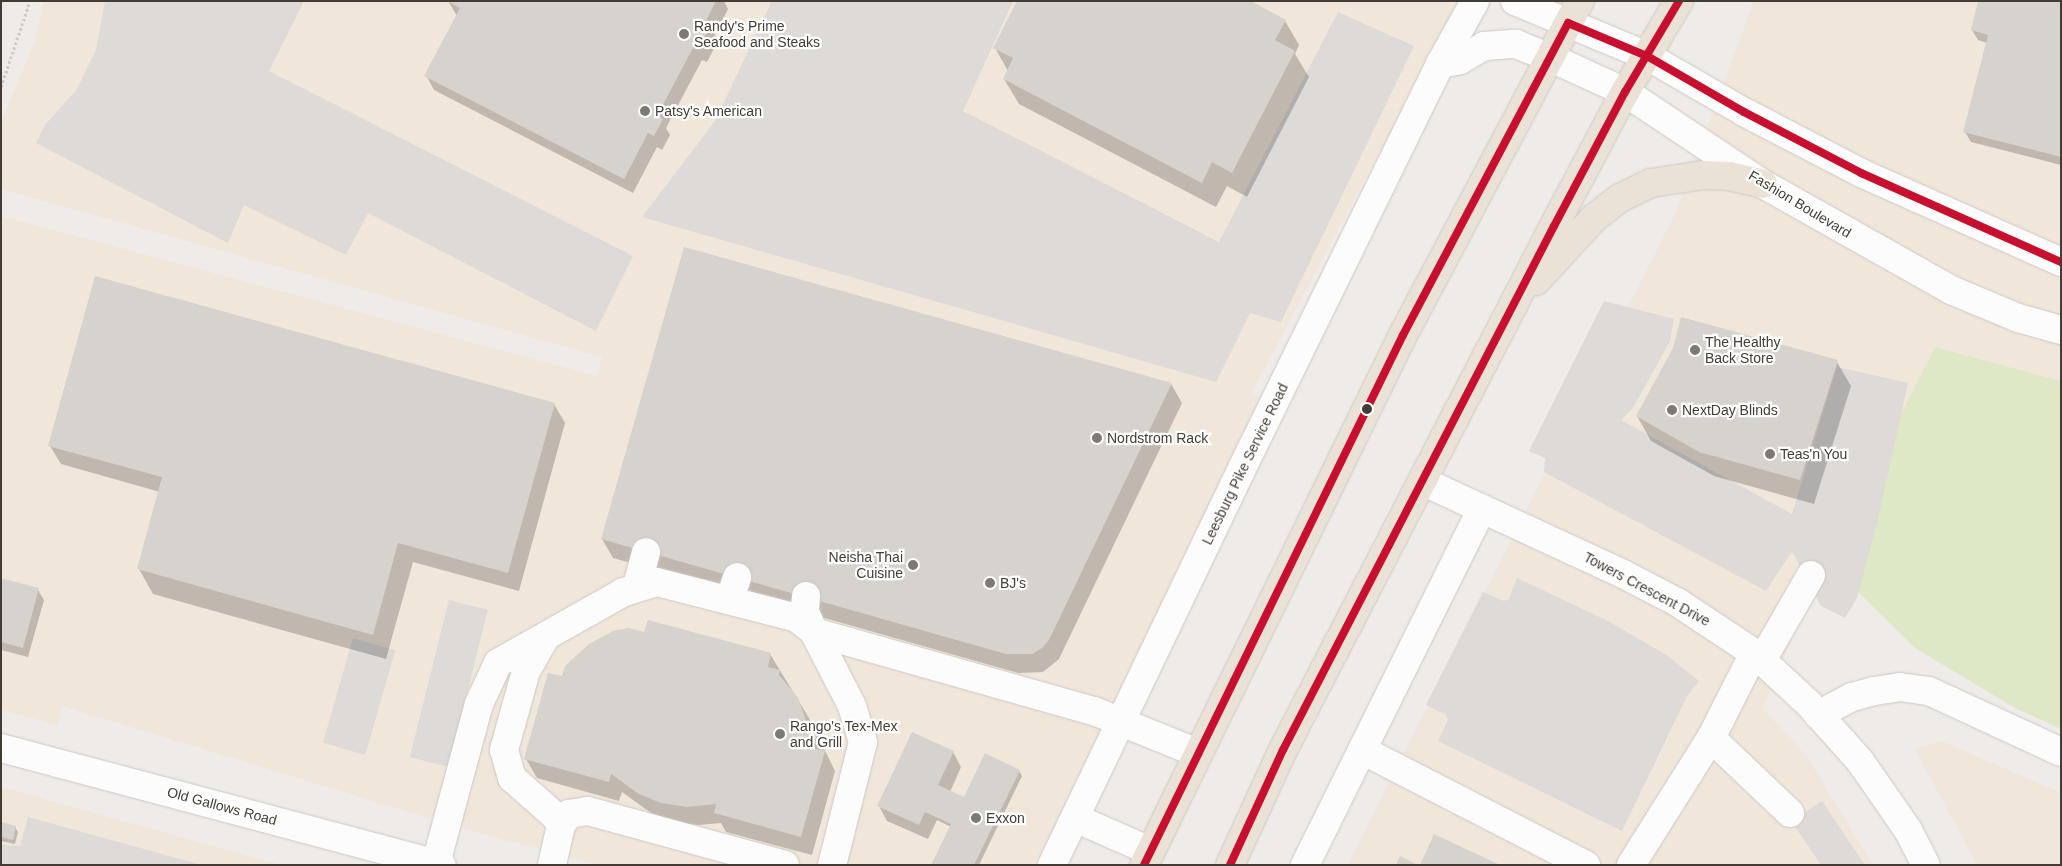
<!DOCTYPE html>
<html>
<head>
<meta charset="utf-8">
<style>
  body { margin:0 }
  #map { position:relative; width:2062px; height:866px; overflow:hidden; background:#eeebe8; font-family:Helvetica,sans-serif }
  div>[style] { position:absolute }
  .commercial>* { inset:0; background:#f1e6da }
  .green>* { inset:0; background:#dee8c7 }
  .parking>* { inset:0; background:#dddad7; transform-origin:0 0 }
  .shadow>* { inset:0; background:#0003 }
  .building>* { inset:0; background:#d6d2ce }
  .path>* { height:3px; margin-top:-1.5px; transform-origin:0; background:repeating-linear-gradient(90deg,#cccac6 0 2.5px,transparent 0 5px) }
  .roads { filter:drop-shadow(0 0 1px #ccc9c5) drop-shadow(0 0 1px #ccc9c5) }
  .minor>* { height:28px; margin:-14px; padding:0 14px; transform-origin:14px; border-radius:14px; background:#fcfcfc }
  .highway>* { height:28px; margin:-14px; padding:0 14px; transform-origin:14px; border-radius:14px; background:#ebe2d7 }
  .bus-1>* { height:8px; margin:-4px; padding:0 4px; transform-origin:4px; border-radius:4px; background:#c8102e }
  .dots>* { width:14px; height:14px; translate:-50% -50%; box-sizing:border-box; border:2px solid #fff; border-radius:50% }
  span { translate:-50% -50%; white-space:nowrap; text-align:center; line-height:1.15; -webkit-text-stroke:4.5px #fff; paint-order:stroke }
  .poi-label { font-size:14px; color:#433c34 }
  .left { translate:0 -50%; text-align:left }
  .right { translate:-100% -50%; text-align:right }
  .street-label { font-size:14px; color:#433c34 }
  .frame { position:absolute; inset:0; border:2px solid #433c34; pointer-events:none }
</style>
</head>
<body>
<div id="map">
  <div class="commercial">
    <div style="clip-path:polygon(44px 1px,1460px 1px,1251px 394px,1275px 400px,1035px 865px,597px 865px,468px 830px,62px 706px,58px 725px,1px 710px,1px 216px,597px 376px,602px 357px,1px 189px,1px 122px,34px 44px)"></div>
    <div style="clip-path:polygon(1754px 1px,2061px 1px,2061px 381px,1935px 347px,1826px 560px,1762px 708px,1807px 757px,1873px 865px,1348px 865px,1676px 212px)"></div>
    <div style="clip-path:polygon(1942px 741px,2061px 793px,2061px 865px,1977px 865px,1915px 749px)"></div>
    <div style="clip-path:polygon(1px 787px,281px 865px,1px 865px)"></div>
  </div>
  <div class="green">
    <div style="clip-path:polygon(1935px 347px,2061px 381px,2061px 729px,2015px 708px,1915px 648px,1826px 560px)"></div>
  </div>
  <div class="parking">
    <div style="clip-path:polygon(105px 1px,304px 1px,269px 71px,633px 256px,596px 331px,368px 213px,346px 255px,244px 205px,228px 243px,36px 143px,45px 125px,77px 89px,96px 50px)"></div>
    <div style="clip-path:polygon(772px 1px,1013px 1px,963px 111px,1219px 242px,1338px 12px,1414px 46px,1281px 322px,1250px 313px,1216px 382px,642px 217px,715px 121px)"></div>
    <div style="clip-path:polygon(1604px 301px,1674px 319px,1670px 341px,1633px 408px,1621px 420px,1792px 514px,1837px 367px,1908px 383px,1877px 523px,1857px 598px,1845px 618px,1821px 606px,1792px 551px,1766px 591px,1544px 472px,1545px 458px,1529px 451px)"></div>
    <div style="clip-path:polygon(1517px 578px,1608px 621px,1668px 656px,1699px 681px,1687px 696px,1622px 831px,1438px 741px,1448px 720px,1446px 715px,1426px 705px,1483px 592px,1504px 601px,1509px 599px)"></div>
    <div style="left:449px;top:600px;width:40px;height:162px;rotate:14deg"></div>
    <div style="left:353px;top:638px;width:44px;height:109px;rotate:16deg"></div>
    <div style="clip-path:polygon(1822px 801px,1865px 865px,1821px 865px,1791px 821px)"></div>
    <div style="clip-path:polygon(28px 817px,202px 865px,1px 865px,1px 845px,20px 846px)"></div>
  </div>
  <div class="shadow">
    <div style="clip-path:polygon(448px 1px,724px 1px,728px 9px,714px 37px,717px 43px,707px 62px,702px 60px,666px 128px,670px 135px,662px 150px,657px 147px,633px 193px,434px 90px,426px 75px,457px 16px)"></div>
    <div style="clip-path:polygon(2061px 1px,2061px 165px,1971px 142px,1965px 132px,1987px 43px,1978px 40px,1972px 30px)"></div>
    <div style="clip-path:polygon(1285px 21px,1299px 45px,1295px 54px,1309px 77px,1247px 197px,1227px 186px,1216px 207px,1019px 104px,1004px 79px,1008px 71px,995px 48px)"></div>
    <div style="clip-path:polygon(1837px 362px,1851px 386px,1814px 504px,1714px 476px,1651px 441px,1637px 416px)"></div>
    <div style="clip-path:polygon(1171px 384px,1182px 403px,1059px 659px,1043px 672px,1018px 673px,613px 558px,602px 539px)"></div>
    <div style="clip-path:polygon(554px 404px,565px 423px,519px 591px,413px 562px,386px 659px,153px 594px,139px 569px,160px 492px,61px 464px,50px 446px)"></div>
    <div style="clip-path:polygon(1px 579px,38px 590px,44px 600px,28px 657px,1px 650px)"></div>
    <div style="clip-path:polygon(770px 654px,809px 718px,835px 771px,812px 855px,726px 832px,721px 823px,698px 825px,672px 822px,651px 813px,622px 792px,619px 801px,537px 778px,526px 759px,563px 678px)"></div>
    <div style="clip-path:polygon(953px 752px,961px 767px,950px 792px,964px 799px,1019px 771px,1022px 776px,979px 865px,932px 865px,951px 827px,937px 820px,928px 839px,887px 821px,879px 806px)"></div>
    <div style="clip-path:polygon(1px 824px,15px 827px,18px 832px,15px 844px,1px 841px)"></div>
  </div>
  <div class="building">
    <div style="clip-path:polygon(447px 1px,716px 1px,704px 25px,709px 28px,699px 48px,694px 46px,657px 116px,663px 119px,654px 136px,648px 133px,624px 179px,424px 76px,460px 8px)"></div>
    <div style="clip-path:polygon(1017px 1px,1251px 1px,1286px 20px,1275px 40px,1295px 51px,1232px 173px,1212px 162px,1202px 183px,1003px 79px,1013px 58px,993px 48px)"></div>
    <div style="clip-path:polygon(1978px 1px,2061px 1px,2061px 157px,1963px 132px,1988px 35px,1971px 30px)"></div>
    <div style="clip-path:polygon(684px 247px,1172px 383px,1049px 640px,1042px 648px,1032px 654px,1006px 654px,601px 539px)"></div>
    <div style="clip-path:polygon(95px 276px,555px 403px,508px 573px,398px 543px,373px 635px,137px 569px,162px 477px,48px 446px)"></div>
    <div style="clip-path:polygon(1681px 317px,1838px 360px,1800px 480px,1699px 452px,1636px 416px,1673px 348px)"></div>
    <div style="clip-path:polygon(1px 578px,39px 588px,23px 648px,1px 642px)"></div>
    <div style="clip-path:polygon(648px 620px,771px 653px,768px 667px,780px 670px,779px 675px,798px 698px,810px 732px,817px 735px,813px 748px,825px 751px,801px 837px,714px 813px,716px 804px,687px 807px,661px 803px,639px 794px,611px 774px,609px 782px,524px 759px,548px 673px,562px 676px,565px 666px,589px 644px,613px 631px,629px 628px,644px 632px)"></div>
    <div style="clip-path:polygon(912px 732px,954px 751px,938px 785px,964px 797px,985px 753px,1020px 770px,974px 865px,931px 865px,951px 824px,925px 812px,919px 825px,877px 806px)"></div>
    <div style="clip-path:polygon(1px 822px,16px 826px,13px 840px,1px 837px)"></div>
    <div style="clip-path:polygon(1434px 834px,1500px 865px,1420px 865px)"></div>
    <div style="clip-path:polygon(1400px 856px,1418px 865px,1396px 865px)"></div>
  </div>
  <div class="path">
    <div style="left:1px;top:87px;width:91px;rotate:-71.4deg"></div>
  </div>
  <div class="roads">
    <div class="minor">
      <div style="left:1515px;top:1px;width:143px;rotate:22.6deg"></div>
      <div style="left:1647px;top:56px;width:112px;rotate:30deg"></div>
      <div style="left:1744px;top:112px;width:132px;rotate:27.5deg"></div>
      <div style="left:1861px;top:173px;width:219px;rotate:24deg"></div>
      <div style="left:1440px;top:64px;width:20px;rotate:-11deg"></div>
      <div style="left:1460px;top:60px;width:28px;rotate:-30deg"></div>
      <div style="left:1484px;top:46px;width:32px;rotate:-4deg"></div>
      <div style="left:1516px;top:44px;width:35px;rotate:22deg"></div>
      <div style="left:1549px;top:57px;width:84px;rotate:24.7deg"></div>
      <div style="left:1625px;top:92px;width:166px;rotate:33.7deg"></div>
      <div style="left:1763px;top:184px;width:216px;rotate:29.4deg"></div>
      <div style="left:1951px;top:290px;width:73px;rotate:22.7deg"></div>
      <div style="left:2018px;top:318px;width:45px;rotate:15.6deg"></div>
      <div style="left:1422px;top:481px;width:221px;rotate:24.8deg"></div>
      <div style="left:1623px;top:574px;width:61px;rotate:27.4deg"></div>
      <div style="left:1677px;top:602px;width:92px;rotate:33.5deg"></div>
      <div style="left:1754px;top:653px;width:75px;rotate:42.8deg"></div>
      <div style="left:1809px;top:704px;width:76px;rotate:48.2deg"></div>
      <div style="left:1860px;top:761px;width:84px;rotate:55.2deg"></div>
      <div style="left:1908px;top:830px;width:39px;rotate:63deg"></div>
      <div style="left:637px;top:586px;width:35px;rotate:-75deg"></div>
      <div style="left:806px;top:596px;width:16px;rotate:94deg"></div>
      <div style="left:805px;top:612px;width:22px;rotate:66deg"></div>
      <div style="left:814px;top:632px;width:291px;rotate:15.8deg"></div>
      <div style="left:1094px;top:711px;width:112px;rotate:22deg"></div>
      <div style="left:730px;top:599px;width:23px;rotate:-72deg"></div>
      <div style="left:546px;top:636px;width:40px;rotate:119.7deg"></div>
      <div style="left:526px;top:671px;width:82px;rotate:105.6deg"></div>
      <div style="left:504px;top:750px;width:29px;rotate:74deg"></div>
      <div style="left:512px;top:778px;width:57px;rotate:41.5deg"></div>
      <div style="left:555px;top:816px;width:11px;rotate:56deg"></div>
      <div style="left:561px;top:825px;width:41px;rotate:102.7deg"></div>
      <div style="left:1762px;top:660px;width:98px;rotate:-60deg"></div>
      <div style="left:1818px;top:715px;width:38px;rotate:-28deg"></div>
      <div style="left:1852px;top:697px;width:24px;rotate:-15deg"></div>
      <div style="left:1875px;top:691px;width:25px;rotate:-9deg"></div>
      <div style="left:1900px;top:687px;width:29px;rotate:8deg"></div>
      <div style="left:1929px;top:691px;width:145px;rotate:24.8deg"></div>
      <div style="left:1711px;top:738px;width:109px;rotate:43.5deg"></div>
      <div style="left:1px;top:748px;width:456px;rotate:14.9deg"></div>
      <div style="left:1362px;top:750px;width:252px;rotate:27.2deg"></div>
      <div style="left:1075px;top:818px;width:82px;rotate:23.7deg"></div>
      <div style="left:561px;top:825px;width:14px;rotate:-54deg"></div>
      <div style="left:569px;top:814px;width:19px;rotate:-9deg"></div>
      <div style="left:588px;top:811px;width:204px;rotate:15.3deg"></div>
      <div style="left:436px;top:863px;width:165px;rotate:-74.9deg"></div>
      <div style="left:479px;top:704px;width:45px;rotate:-65.1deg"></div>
      <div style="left:498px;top:663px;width:145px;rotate:-29.4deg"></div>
      <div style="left:624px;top:592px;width:34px;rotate:-17deg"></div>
      <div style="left:657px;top:582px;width:145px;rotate:14.4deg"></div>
      <div style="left:797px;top:618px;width:22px;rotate:39deg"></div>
      <div style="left:814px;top:632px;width:83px;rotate:62.8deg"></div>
      <div style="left:852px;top:706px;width:38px;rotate:73deg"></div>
      <div style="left:863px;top:742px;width:127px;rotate:104.1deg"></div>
      <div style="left:1052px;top:865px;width:462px;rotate:-64.4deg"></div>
      <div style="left:1252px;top:448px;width:428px;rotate:-63.9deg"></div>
      <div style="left:1440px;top:64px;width:72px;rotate:-60.9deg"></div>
      <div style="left:1305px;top:865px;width:398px;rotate:-63.6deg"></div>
      <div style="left:1631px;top:865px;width:150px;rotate:-57.8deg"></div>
      <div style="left:1711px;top:738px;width:95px;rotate:-63.2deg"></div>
    </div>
    <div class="highway">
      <div style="left:1536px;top:281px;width:86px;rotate:-47.4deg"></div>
      <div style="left:1594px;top:218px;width:33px;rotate:-38deg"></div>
      <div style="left:1620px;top:198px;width:34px;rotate:-26deg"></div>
      <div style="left:1651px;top:183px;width:54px;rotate:-8.6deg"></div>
      <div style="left:1704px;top:175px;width:25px;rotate:2deg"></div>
      <div style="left:1729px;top:176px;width:35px;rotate:13deg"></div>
      <div style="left:1144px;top:865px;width:590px;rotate:-63.96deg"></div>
      <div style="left:1403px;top:335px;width:378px;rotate:-62.1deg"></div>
      <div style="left:1230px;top:865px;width:127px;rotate:-65.3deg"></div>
      <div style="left:1283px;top:750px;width:590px;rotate:-62.65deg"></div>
      <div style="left:1554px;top:226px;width:152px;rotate:-62.1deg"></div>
      <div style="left:1625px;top:92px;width:106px;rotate:-59.3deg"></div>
    </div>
  </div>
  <div class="bus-1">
    <div style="left:1144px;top:865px;width:590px;rotate:-63.96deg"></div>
    <div style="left:1403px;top:335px;width:353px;rotate:-62.1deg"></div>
    <div style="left:1568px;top:23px;width:86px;rotate:22.7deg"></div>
    <div style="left:1647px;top:56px;width:112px;rotate:30deg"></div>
    <div style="left:1744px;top:112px;width:132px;rotate:27.5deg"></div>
    <div style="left:1861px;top:173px;width:219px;rotate:24deg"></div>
    <div style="left:1230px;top:865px;width:127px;rotate:-65.3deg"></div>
    <div style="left:1283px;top:750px;width:590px;rotate:-62.65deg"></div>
    <div style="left:1554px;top:226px;width:152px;rotate:-62.1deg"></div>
    <div style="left:1625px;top:92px;width:106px;rotate:-59.3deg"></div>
  </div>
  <div class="dots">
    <div style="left:684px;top:34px;background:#7f7973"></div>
    <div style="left:645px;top:111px;background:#7f7973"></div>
    <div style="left:1695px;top:350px;background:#7f7973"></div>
    <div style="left:1367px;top:409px;background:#433c34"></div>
    <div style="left:1672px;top:410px;background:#7f7973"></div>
    <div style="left:1097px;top:438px;background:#7f7973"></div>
    <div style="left:1770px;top:454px;background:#7f7973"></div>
    <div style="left:913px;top:565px;background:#7f7973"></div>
    <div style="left:990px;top:583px;background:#7f7973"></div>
    <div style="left:780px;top:734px;background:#7f7973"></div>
    <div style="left:976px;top:818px;background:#7f7973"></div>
  </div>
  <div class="poi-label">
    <span class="left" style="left:694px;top:34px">Randy's Prime<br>Seafood and Steaks</span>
    <span class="left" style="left:655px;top:111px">Patsy's American</span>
    <span class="left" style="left:1705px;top:350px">The Healthy<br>Back Store</span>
    <span class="left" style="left:1682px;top:410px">NextDay Blinds</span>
    <span class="left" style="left:1107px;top:438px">Nordstrom Rack</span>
    <span class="left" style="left:1780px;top:454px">Teas'n You</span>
    <span class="right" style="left:903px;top:565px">Neisha Thai<br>Cuisine</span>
    <span class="left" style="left:1000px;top:583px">BJ's</span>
    <span class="left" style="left:790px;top:734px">Rango's Tex-Mex<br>and Grill</span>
    <span class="left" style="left:986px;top:818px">Exxon</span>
  </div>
  <div class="street-label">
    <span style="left:1800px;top:204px;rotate:31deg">Fashion Boulevard</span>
    <span style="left:1245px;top:464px;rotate:-64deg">Leesburg Pike Service Road</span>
    <span style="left:1647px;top:589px;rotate:28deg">Towers Crescent Drive</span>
    <span style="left:222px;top:806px;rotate:15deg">Old Gallows Road</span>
  </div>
  <div class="frame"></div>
</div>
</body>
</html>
